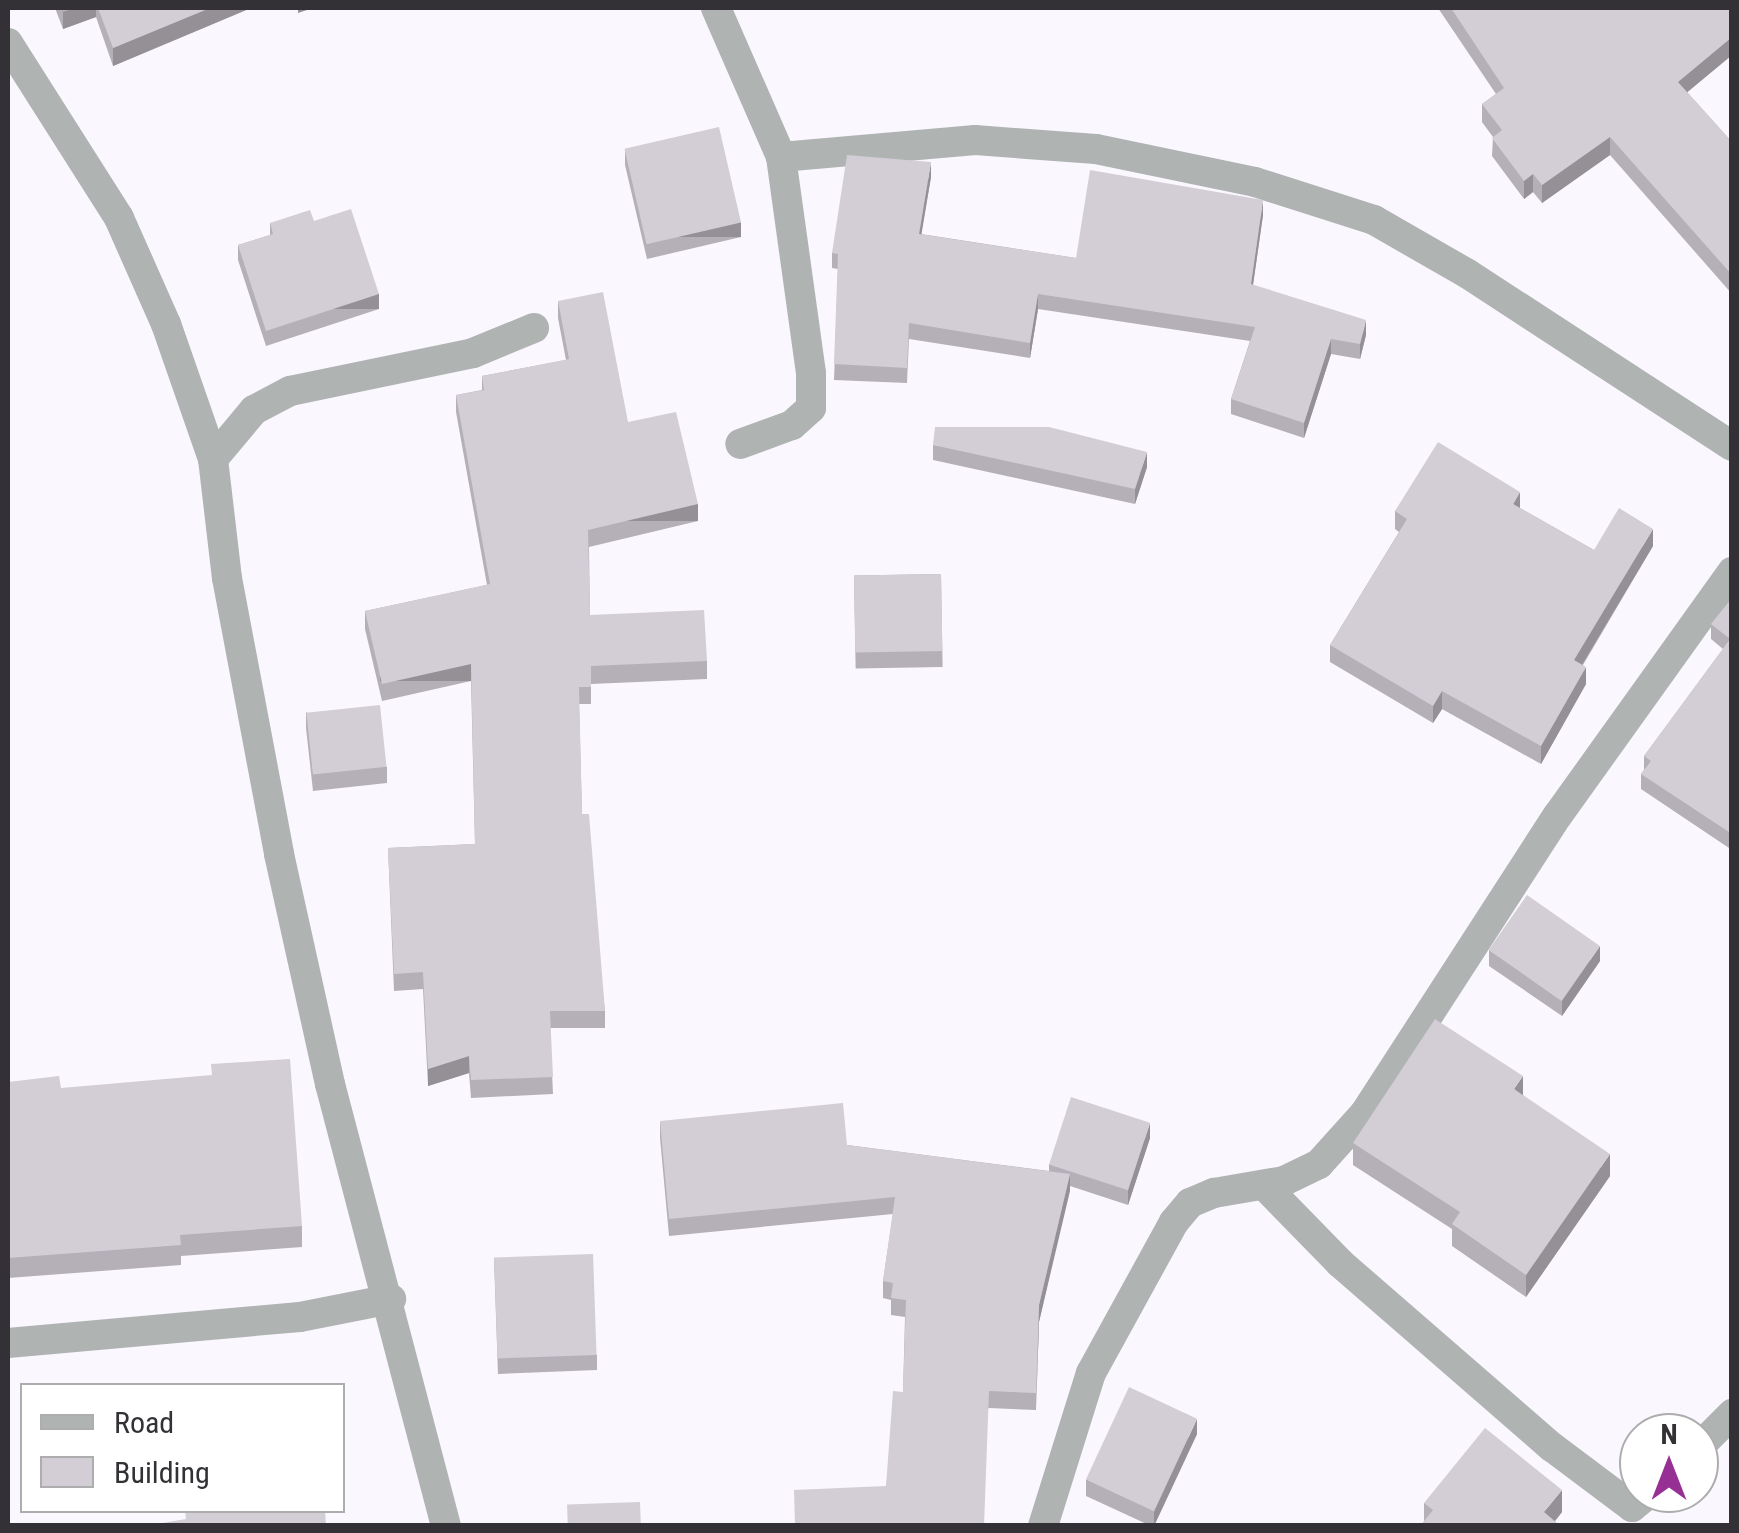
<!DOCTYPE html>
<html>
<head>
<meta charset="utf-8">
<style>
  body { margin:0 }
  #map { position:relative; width:1739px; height:1533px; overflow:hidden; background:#fbf7fe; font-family:"Roboto Condensed",sans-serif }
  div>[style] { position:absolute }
  .street>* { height:30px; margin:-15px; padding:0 15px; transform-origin:15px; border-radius:15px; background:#afb4b2 }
  .wall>* { inset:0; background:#b5b0b8; transform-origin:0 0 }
  .shaded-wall>* { inset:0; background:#949096; transform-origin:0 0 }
  .building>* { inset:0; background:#d3cdd6; transform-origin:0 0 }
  span { translate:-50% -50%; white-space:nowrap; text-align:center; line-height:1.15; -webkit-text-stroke:10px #fff; paint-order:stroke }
  .frame { position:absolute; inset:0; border:10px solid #333135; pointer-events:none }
  .legend { position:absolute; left:20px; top:1383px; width:325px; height:130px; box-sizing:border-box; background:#fff; border:2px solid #adadae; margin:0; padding:12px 18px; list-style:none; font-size:30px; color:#333135 }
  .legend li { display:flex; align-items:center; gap:20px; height:50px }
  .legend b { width:50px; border:2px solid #adadae }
  .north { position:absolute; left:1619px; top:1413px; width:100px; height:100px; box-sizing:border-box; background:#fff; border:2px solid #adadae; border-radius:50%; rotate:0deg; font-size:28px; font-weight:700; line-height:40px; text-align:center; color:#333135 }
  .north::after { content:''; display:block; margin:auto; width:35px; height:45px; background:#963095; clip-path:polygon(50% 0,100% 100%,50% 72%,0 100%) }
</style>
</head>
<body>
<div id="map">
  <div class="street">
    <div style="left:716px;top:8px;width:163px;rotate:66.4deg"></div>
    <div style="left:781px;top:157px;width:218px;rotate:82.1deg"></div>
    <div style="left:811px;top:373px;width:35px;rotate:90deg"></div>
    <div style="left:811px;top:408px;width:25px;rotate:138deg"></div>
    <div style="left:792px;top:425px;width:55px;rotate:159.9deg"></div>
    <div style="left:8px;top:43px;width:207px;rotate:57.6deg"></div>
    <div style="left:119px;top:218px;width:116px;rotate:66.1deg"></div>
    <div style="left:166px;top:324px;width:143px;rotate:70.8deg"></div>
    <div style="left:213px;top:459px;width:120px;rotate:83.3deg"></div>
    <div style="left:227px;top:578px;width:281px;rotate:79.3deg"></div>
    <div style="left:279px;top:854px;width:236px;rotate:77.5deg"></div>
    <div style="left:330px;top:1084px;width:457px;rotate:75.3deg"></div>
    <div style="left:781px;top:157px;width:195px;rotate:-5deg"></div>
    <div style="left:975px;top:140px;width:121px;rotate:4.3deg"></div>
    <div style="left:1096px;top:149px;width:162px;rotate:11.7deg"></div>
    <div style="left:1255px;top:182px;width:125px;rotate:17.7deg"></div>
    <div style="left:1374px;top:220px;width:108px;rotate:29.9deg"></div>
    <div style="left:1468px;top:274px;width:315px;rotate:33.1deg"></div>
    <div style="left:213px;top:459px;width:64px;rotate:-50.1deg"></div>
    <div style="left:254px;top:410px;width:41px;rotate:-27.8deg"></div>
    <div style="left:290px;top:391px;width:187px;rotate:-11.7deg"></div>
    <div style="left:473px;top:353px;width:66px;rotate:-22.3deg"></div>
    <div style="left:1264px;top:1185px;width:109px;rotate:45.7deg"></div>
    <div style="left:1340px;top:1263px;width:281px;rotate:41deg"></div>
    <div style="left:1552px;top:1447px;width:100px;rotate:36.9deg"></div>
    <div style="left:1632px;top:1507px;width:22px;rotate:-39deg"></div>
    <div style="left:8px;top:1343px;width:293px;rotate:-5.1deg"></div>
    <div style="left:300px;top:1317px;width:93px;rotate:-11.2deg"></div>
    <div style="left:1699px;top:1447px;width:47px;rotate:-45deg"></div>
    <div style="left:1043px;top:1526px;width:160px;rotate:-72.6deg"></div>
    <div style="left:1091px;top:1373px;width:172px;rotate:-61.2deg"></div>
    <div style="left:1174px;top:1222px;width:25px;rotate:-50deg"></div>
    <div style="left:1190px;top:1203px;width:26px;rotate:-23deg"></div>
    <div style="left:1214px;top:1193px;width:71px;rotate:-9.7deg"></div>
    <div style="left:1284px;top:1181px;width:39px;rotate:-26deg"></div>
    <div style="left:1319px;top:1164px;width:69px;rotate:-48deg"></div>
    <div style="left:1365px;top:1113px;width:355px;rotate:-57.1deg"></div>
    <div style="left:1558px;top:815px;width:299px;rotate:-54.4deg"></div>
  </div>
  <div class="wall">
    <div style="clip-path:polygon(55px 8px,251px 8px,113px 66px,96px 17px,63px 29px)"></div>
    <div style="clip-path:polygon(1438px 8px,1732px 8px,1732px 55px,1687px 92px,1732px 142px,1732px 294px,1610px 155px,1542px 203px,1533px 192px,1524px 199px,1492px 156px,1493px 137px,1482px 122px,1482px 104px,1496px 94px)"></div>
    <div style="clip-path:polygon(625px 149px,741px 237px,647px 259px,625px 165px)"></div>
    <div style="clip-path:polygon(931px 177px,921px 234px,1076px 258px,1263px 215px,1253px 285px,1366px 335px,1360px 359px,1331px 354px,1304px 438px,1231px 414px,1231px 399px,1250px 341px,1038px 309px,1030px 358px,909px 339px,907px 383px,834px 380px,838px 269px,832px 268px,832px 253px)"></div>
    <div style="clip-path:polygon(314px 221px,379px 309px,266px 346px,238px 260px,238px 245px,270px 235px,270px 223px)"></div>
    <div style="clip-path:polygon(558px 301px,628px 422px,698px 521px,589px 547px,590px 615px,707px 661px,707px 679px,591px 684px,591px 704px,579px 704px,582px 814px,605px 1011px,605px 1028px,550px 1028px,553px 1094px,471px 1098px,469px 1073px,428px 1086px,423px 989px,394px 991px,388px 848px,475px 844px,471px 681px,382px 701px,365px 629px,365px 611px,487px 585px,456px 412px,456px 395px,482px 390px,482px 376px,566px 360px,558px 318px)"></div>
    <div style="clip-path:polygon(933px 445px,1147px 467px,1135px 504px,933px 460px)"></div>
    <div style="clip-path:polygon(1520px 508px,1594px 550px,1653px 546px,1583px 665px,1586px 684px,1541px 764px,1442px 709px,1433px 723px,1330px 662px,1330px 645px,1399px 532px,1395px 529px,1395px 511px)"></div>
    <div style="left:941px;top:574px;width:93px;height:87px;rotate:89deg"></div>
    <div style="clip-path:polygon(1732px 598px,1732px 850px,1641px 789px,1641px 774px,1644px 770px,1644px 756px,1723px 649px,1711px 639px,1711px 624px)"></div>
    <div style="clip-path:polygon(306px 712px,387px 767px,387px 783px,313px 791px,306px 728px)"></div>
    <div style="clip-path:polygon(1489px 950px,1600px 961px,1562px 1016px,1489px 966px)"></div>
    <div style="clip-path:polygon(8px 1082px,61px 1088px,302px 1226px,302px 1247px,181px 1256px,181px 1265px,8px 1278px)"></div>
    <div style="clip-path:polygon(1523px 1095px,1610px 1176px,1526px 1297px,1452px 1246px,1452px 1229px,1353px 1165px,1353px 1143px)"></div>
    <div style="clip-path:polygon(660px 1121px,1049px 1171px,1049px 1164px,1150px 1138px,1128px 1205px,1070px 1186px,1039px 1322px,1036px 1410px,989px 1408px,886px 1486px,903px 1392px,905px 1317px,891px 1315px,891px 1300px,883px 1298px,883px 1281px,893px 1214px,669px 1236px,660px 1138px)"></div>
    <div style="clip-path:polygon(494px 1258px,597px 1355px,597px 1370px,498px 1374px)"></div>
    <div style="clip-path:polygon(1197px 1434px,1154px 1526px,1151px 1526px,1086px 1496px,1086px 1480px)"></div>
    <div style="clip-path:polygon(1424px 1503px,1562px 1512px,1555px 1521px,1557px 1526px,1424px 1521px)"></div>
  </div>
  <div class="shaded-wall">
    <div style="clip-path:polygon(75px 8px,96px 8px,96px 17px,63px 29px,63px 12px)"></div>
    <div style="clip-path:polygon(210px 8px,251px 8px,113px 66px,113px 48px)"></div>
    <div style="clip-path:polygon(298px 8px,313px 8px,298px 13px)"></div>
    <div style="clip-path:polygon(1732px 37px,1732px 55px,1678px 100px,1678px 82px)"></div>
    <div style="clip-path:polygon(1610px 137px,1610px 155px,1542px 203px,1542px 185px)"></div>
    <div style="clip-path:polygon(931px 162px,931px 177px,919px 249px,919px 234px)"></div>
    <div style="clip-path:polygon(1533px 174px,1533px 192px,1524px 199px,1524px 181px)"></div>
    <div style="clip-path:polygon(1263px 200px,1263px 215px,1251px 299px,1251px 284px)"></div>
    <div style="left:741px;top:222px;width:15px;height:96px;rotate:90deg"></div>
    <div style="left:379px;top:294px;width:15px;height:119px;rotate:90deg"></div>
    <div style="clip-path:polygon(1038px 294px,1038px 309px,1030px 358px,1030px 343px)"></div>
    <div style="clip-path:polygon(1366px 320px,1366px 335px,1360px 359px,1360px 344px)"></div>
    <div style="clip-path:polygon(1331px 339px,1331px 354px,1304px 438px,1304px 423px)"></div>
    <div style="clip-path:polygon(1147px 452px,1147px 467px,1135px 504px,1135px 489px)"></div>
    <div style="clip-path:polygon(1520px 492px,1520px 510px,1513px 504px)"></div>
    <div style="left:698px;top:504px;width:17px;height:113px;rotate:90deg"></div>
    <div style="clip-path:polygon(1653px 529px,1653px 546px,1574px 678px,1574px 660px)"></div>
    <div style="left:471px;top:664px;width:17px;height:91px;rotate:90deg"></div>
    <div style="clip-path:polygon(1586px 667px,1586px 684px,1541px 764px,1541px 746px)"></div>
    <div style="clip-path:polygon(1442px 691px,1442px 709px,1433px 723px,1433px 706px)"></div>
    <div style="clip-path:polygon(1600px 946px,1600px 961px,1562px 1016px,1562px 1001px)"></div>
    <div style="clip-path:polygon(469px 1056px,469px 1073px,428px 1086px,428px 1069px)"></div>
    <div style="clip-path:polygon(1523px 1076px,1523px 1098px,1514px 1089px)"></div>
    <div style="clip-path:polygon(1150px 1123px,1150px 1138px,1128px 1205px,1128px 1190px)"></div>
    <div style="clip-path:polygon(1610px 1154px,1610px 1176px,1526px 1297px,1526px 1275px)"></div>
    <div style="clip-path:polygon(1070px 1174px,1070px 1191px,1039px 1322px,1036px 1410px,1039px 1305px)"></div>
    <div style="clip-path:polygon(1197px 1419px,1197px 1434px,1154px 1526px,1154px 1512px)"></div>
    <div style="clip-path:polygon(1562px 1490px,1562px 1512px,1551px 1526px,1544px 1512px)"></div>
  </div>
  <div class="building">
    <div style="clip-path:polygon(98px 8px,210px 8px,113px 48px)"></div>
    <div style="clip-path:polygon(1451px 8px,1732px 8px,1732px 37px,1678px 82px,1732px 142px,1732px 275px,1610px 137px,1542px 185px,1533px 174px,1524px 181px,1492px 138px,1502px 130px,1482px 104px,1504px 88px)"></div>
    <div style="left:719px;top:127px;width:98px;height:97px;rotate:77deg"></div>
    <div style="clip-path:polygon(847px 155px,931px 162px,919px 234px,1076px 258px,1090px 170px,1263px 200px,1251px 284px,1366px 320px,1360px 344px,1331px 339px,1304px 423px,1231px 399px,1255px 327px,1038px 294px,1030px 343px,909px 323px,907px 368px,834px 364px,838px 254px,832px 253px)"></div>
    <div style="clip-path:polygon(351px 209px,379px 294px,266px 331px,238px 245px,273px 234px,270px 223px,310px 210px,314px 221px)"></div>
    <div style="clip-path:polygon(603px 292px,628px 422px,676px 412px,698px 504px,588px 530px,590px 615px,704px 610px,707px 661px,591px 666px,591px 687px,579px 687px,582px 814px,589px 814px,605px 1011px,550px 1011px,553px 1077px,471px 1080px,469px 1056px,428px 1069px,423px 972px,394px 974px,388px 848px,475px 844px,471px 664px,382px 684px,365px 611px,490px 584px,456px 395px,484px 390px,482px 376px,569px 359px,558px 301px)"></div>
    <div style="clip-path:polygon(935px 427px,1049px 427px,1147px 452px,1135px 489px,933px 445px)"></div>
    <div style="clip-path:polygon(1438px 442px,1520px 492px,1513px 504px,1594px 550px,1619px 508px,1653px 529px,1574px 660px,1586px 667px,1541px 746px,1442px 691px,1433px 706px,1330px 645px,1407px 519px,1395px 511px)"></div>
    <div style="left:941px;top:574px;width:77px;height:87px;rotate:89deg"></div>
    <div style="clip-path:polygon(1732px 598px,1732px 834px,1641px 774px,1651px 761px,1644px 756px,1730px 639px,1711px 624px)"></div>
    <div style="left:380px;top:705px;width:62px;height:74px;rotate:84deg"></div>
    <div style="left:1527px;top:895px;width:89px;height:67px;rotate:35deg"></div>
    <div style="clip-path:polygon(1435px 1019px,1523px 1076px,1514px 1089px,1610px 1154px,1526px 1275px,1452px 1224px,1460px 1212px,1353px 1143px)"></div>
    <div style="clip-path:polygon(290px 1059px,302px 1226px,180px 1235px,181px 1245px,8px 1258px,8px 1082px,59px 1076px,61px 1088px,212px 1075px,211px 1064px)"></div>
    <div style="left:1071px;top:1097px;width:83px;height:71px;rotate:18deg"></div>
    <div style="clip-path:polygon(843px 1103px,847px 1145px,1070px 1174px,1039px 1305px,1036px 1393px,989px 1391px,984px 1526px,795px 1526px,794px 1490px,886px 1486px,893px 1391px,903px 1392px,906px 1300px,891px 1298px,893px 1283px,883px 1281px,895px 1197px,669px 1219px,660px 1121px)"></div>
    <div style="left:593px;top:1254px;width:101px;height:99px;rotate:88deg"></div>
    <div style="left:1129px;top:1387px;width:75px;height:102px;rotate:25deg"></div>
    <div style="clip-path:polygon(1485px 1428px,1562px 1490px,1544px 1512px,1557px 1523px,1555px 1526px,1420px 1526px,1433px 1510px,1424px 1503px)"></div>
    <div style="left:640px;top:1502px;width:24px;height:73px;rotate:88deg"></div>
    <div style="clip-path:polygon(185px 1510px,325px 1510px,326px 1526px,145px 1526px,186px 1519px)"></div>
  </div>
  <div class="frame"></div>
  <ul class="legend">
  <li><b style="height:12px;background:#afb4b2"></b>Road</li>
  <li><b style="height:28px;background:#d3cdd6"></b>Building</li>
  </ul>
  <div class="north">N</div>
</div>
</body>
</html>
